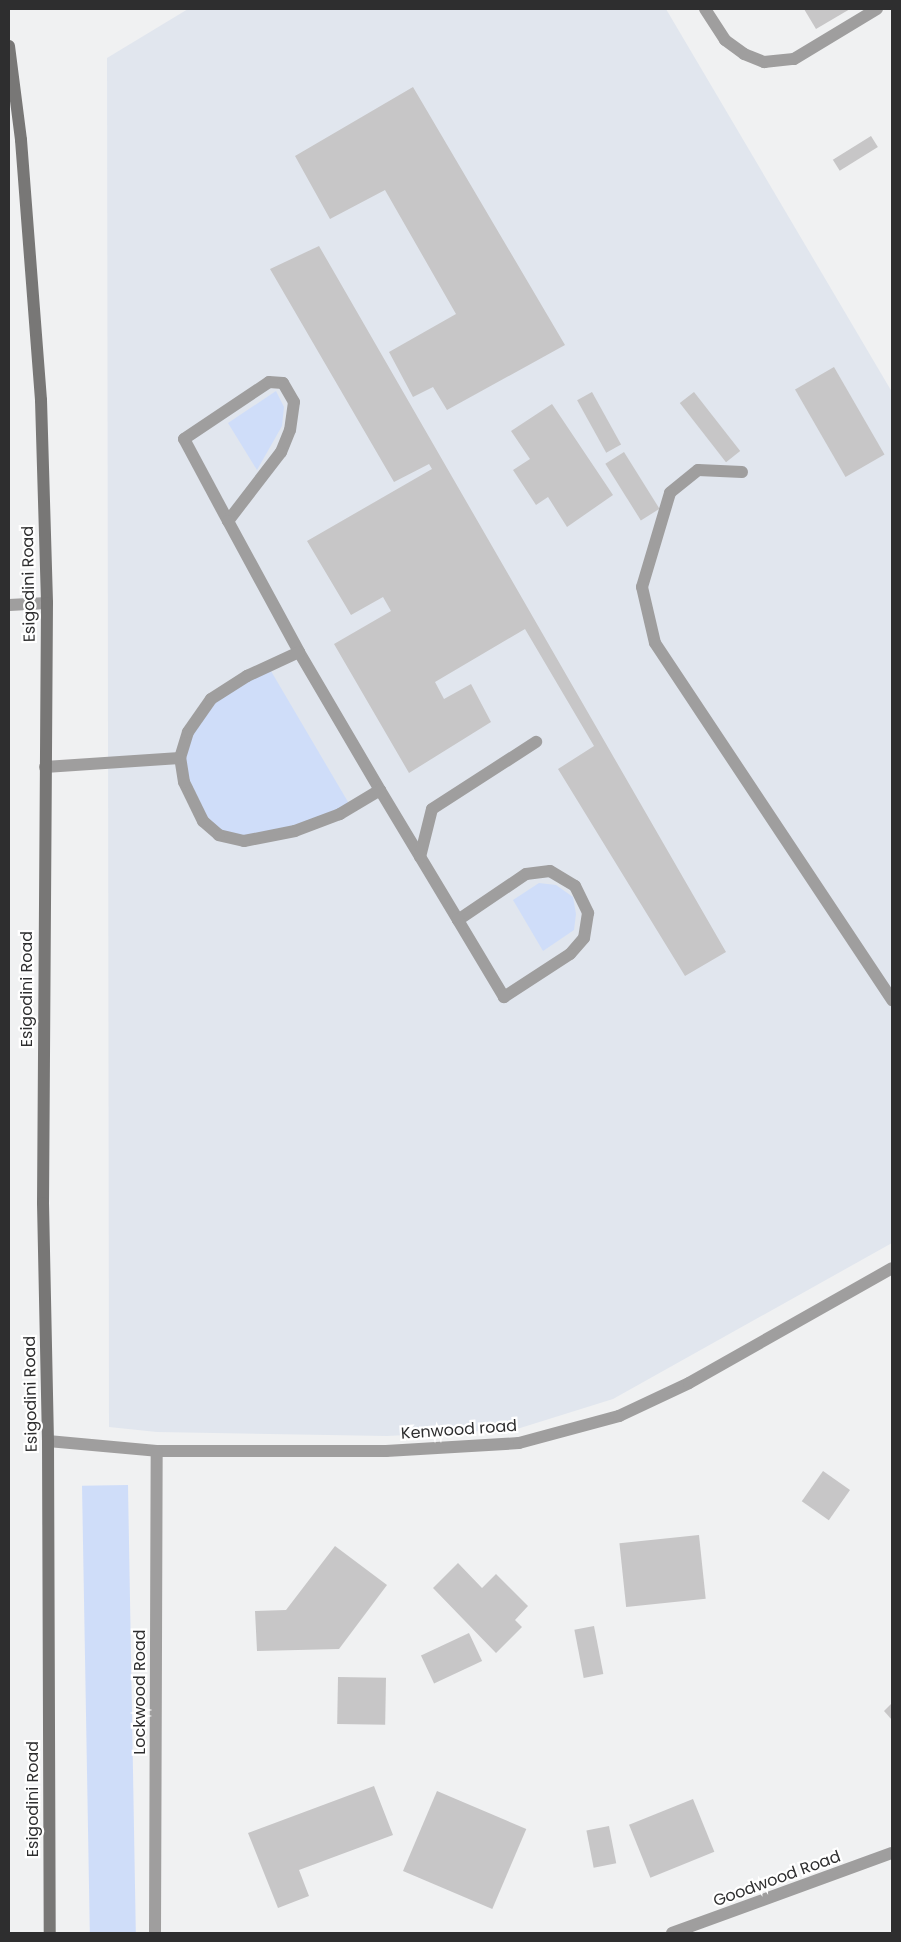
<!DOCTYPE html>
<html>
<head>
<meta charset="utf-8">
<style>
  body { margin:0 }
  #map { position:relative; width:901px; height:1942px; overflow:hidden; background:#f0f1f2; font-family:Poppins,sans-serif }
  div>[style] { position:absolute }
  .built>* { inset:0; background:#e1e6ee }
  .green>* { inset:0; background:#cfddf9; transform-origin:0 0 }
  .building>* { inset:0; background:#c7c6c7; transform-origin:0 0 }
  .lane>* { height:12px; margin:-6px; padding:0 6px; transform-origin:6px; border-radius:6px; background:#9f9e9e }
  .street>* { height:12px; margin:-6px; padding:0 6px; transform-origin:6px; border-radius:6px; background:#9f9e9e }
  .secondary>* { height:12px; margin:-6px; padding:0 6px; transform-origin:6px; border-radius:6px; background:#787776 }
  span { translate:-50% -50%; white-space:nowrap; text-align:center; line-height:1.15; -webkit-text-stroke:4.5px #fff; paint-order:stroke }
  .street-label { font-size:16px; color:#2e2e2f }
  .frame { position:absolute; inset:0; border:10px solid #2e2e2f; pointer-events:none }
</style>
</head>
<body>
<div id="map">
  <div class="built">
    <div style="clip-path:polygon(188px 9px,666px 9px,892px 392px,892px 1243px,613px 1399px,517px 1429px,387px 1436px,157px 1432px,109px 1427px,107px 58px)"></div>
  </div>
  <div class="green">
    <div style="clip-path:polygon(276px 391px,284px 407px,282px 426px,257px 470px,228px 423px)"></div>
    <div style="clip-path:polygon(268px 666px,351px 807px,244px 841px,219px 835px,184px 782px,188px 732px,211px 699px)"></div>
    <div style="clip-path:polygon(539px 883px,556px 885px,573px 897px,576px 914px,574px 930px,543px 951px,513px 900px)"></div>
    <div style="left:128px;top:1485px;width:448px;height:46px;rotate:89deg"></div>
  </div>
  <div class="building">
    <div style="clip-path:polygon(804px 9px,850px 9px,816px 29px)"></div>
    <div style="clip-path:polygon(413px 87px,565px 345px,447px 410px,433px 387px,413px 397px,389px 352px,456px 314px,385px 190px,330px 219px,295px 156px)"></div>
    <div style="left:871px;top:136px;width:13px;height:45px;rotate:58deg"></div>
    <div style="clip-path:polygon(319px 246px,726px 952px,685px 976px,558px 769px,594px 746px,525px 629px,435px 682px,444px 699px,471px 684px,491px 722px,409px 773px,334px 644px,391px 611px,383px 597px,351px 615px,307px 541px,432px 469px,429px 464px,394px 482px,270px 269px)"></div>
    <div style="left:834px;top:367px;width:101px;height:45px;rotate:60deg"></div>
    <div style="left:592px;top:392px;width:60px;height:17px;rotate:61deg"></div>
    <div style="left:694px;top:392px;width:75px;height:18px;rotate:52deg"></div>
    <div style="clip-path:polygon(552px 404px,613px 495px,567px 527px,548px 497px,536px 505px,513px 470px,530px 459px,511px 431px)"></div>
    <div style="left:624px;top:452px;width:67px;height:22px;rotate:58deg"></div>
    <div style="left:823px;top:1471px;width:33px;height:37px;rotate:35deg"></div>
    <div style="left:699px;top:1535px;width:64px;height:80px;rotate:84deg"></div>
    <div style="clip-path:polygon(335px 1546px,387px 1585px,339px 1649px,257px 1651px,255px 1611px,286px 1610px)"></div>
    <div style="clip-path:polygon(458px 1563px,482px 1588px,496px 1574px,528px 1606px,515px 1620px,522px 1627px,496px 1653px,433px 1588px)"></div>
    <div style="left:594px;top:1626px;width:49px;height:20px;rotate:79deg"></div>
    <div style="left:469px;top:1633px;width:31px;height:53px;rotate:65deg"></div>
    <div style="left:338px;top:1677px;width:48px;height:47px;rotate:1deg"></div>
    <div style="clip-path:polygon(892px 1703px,892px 1720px,884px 1711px)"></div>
    <div style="clip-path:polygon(374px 1786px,393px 1835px,299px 1870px,309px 1896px,278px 1908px,248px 1833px)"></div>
    <div style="left:437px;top:1791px;width:97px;height:87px;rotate:23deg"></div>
    <div style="left:693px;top:1799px;width:57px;height:69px;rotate:68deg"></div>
    <div style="left:609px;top:1826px;width:38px;height:23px;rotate:79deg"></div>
  </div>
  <div class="lane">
    <div style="left:705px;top:9px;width:37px;rotate:57deg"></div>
    <div style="left:725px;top:40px;width:24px;rotate:36deg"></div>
    <div style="left:744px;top:54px;width:22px;rotate:22deg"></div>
    <div style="left:764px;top:62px;width:30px;rotate:-6deg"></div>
    <div style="left:794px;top:59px;width:97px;rotate:-31.1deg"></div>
    <div style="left:742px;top:472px;width:44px;rotate:-177.4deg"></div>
    <div style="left:698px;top:470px;width:36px;rotate:141deg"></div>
    <div style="left:670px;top:493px;width:98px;rotate:106.6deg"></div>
    <div style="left:642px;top:587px;width:57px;rotate:76.9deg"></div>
    <div style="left:655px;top:643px;width:429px;rotate:56.4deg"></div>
    <div style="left:228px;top:521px;width:93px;rotate:-118.2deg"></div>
    <div style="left:184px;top:439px;width:102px;rotate:-33.8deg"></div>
    <div style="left:269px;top:382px;width:14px;rotate:4deg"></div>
    <div style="left:283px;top:383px;width:22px;rotate:60deg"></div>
    <div style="left:294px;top:402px;width:28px;rotate:98deg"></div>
    <div style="left:290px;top:430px;width:24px;rotate:112deg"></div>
    <div style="left:281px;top:452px;width:87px;rotate:127.5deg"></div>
    <div style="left:228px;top:521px;width:149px;rotate:61.5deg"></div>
    <div style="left:299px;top:652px;width:160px;rotate:59.6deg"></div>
    <div style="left:380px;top:790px;width:47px;rotate:149deg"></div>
    <div style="left:340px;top:814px;width:48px;rotate:159.3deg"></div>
    <div style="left:295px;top:831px;width:52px;rotate:168.9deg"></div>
    <div style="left:244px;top:841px;width:26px;rotate:-167deg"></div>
    <div style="left:219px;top:835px;width:21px;rotate:-139deg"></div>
    <div style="left:203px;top:821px;width:43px;rotate:-116deg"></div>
    <div style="left:184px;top:782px;width:24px;rotate:-99deg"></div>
    <div style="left:180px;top:758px;width:27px;rotate:-73deg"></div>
    <div style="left:188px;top:732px;width:40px;rotate:-55.1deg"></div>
    <div style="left:211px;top:699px;width:43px;rotate:-32.6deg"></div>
    <div style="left:247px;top:676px;width:57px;rotate:-24.8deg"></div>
    <div style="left:45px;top:767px;width:135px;rotate:-3.8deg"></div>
    <div style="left:380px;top:790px;width:152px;rotate:59deg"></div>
    <div style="left:458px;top:920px;width:82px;rotate:-34.1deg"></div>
    <div style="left:526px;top:874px;width:24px;rotate:-7deg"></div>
    <div style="left:550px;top:871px;width:29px;rotate:31deg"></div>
    <div style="left:575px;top:886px;width:30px;rotate:64deg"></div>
    <div style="left:588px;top:913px;width:25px;rotate:99deg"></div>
    <div style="left:584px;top:938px;width:21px;rotate:131deg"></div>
    <div style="left:570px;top:954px;width:79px;rotate:146.9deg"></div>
    <div style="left:504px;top:997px;width:90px;rotate:-120.9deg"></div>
    <div style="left:420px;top:857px;width:49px;rotate:-76deg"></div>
    <div style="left:432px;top:809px;width:124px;rotate:-32.8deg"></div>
  </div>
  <div class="street">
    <div style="left:9px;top:605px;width:38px;rotate:-3deg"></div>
    <div style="left:48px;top:1441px;width:109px;rotate:5.2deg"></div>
    <div style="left:157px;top:1451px;width:229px"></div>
    <div style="left:386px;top:1451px;width:133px;rotate:-3.4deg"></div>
    <div style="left:519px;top:1443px;width:104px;rotate:-15.1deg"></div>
    <div style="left:619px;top:1416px;width:77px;rotate:-25.2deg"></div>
    <div style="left:689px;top:1383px;width:233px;rotate:-29.5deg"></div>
    <div style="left:155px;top:1933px;width:482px;rotate:-89.8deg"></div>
    <div style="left:672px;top:1933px;width:234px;rotate:-20deg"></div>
  </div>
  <div class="secondary">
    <div style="left:9px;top:46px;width:95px;rotate:82.7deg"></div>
    <div style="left:21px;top:140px;width:261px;rotate:85.6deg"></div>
    <div style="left:41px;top:400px;width:203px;rotate:88.3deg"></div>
    <div style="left:47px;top:603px;width:600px;rotate:90.38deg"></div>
    <div style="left:43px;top:1203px;width:238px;rotate:88.8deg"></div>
    <div style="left:48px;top:1441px;width:492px;rotate:89.8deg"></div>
  </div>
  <div class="street-label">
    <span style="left:29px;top:584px;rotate:-91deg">Esigodini Road</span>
    <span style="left:27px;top:989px;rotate:-90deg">Esigodini Road</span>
    <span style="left:31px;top:1394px;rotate:-91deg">Esigodini Road</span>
    <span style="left:459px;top:1430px;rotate:-4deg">Kenwood road</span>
    <span style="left:140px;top:1692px;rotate:-90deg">Lockwood Road</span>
    <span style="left:33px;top:1799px;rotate:-90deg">Esigodini Road</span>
    <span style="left:777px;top:1879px;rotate:-20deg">Goodwood Road</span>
  </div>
  <div class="frame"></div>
</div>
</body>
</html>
